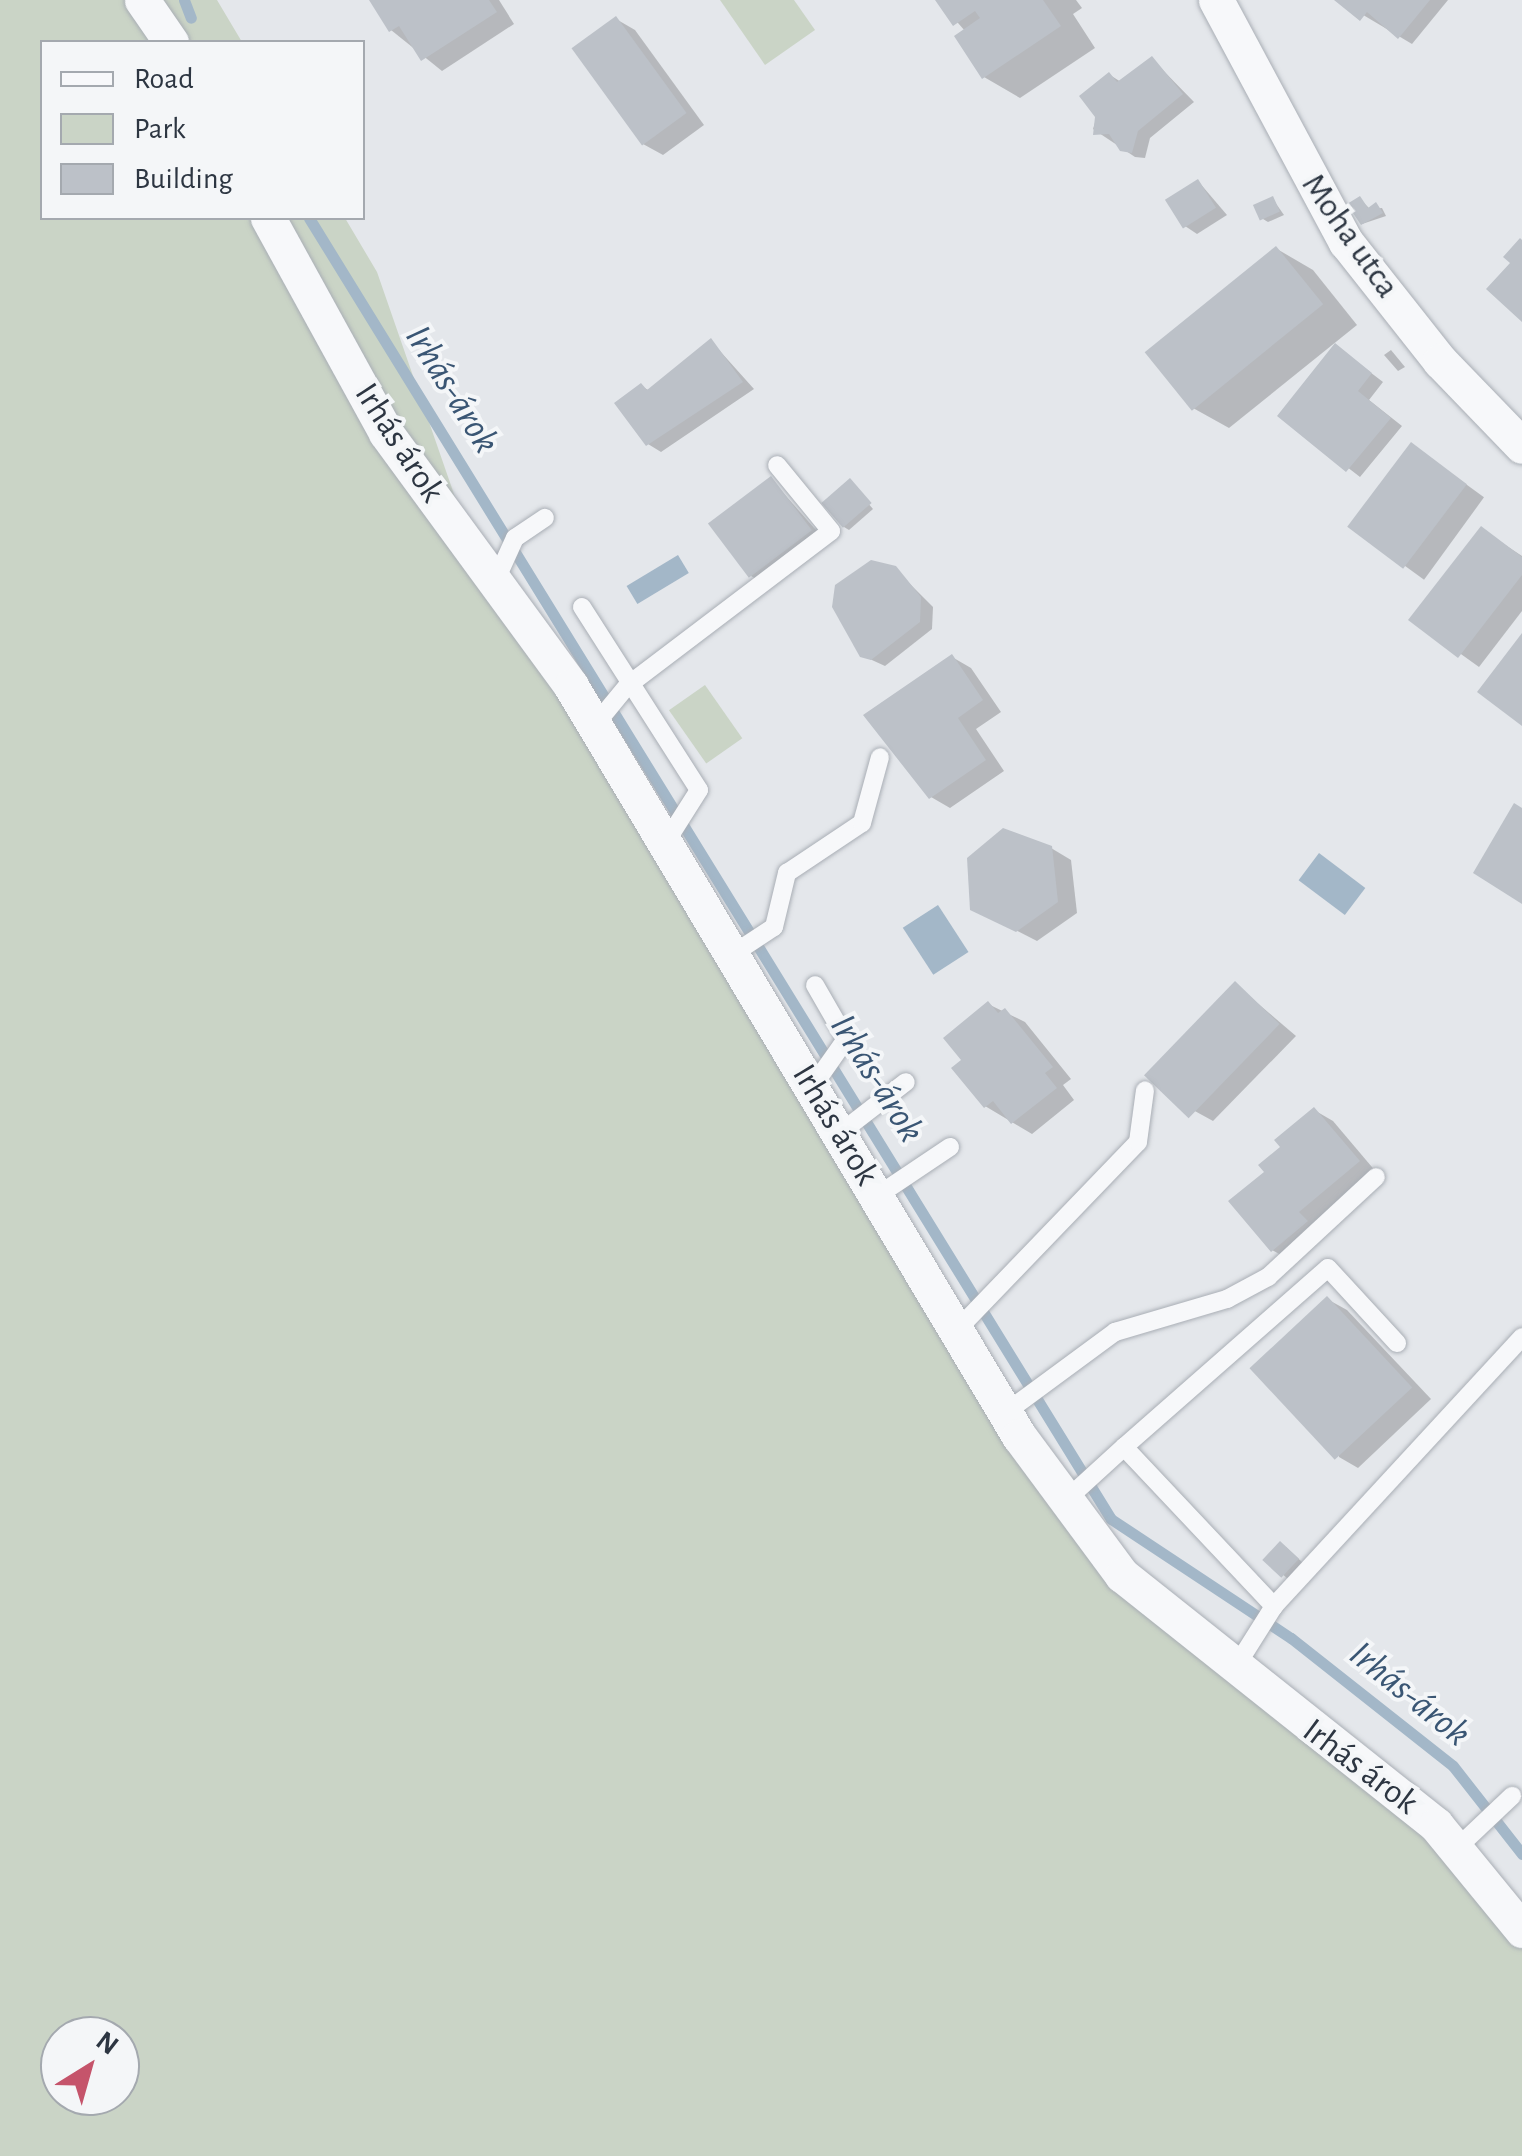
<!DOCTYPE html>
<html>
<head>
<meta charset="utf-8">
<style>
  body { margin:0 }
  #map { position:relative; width:1522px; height:2156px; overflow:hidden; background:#e4e7eb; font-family:"Alegreya Sans",sans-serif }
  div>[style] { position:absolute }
  .green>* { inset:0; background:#cad4c6; transform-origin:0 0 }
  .water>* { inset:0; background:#a3b7c8; transform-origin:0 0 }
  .shadow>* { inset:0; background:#0003; transform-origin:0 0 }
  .stream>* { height:11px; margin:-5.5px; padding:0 5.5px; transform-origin:5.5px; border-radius:5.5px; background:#a3b7c8 }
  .building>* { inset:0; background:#bcc1c8; transform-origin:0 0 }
  .roads { filter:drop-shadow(0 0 2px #a9aeb5) drop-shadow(0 0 2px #a9aeb5) }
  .service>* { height:18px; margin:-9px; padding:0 9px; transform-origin:9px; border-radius:9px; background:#f7f8fa }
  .minor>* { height:35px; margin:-17.5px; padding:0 17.5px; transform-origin:17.5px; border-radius:17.5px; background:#f7f8fa }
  span { translate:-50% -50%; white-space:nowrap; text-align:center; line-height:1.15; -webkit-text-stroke:8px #f4f6f8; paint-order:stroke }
  .street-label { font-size:35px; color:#2d3642 }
  .water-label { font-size:38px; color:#3a5674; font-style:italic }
  .legend { position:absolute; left:40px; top:40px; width:325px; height:180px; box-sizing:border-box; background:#f4f6f8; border:2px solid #a4a9af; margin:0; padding:12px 18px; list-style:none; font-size:30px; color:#2d3642 }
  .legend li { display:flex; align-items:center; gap:20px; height:50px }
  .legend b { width:50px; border:2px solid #a4a9af }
  .north { position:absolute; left:40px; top:2016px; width:100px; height:100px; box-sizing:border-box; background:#f4f6f8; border:2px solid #a4a9af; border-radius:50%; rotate:37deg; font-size:28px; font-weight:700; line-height:40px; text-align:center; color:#2d3642 }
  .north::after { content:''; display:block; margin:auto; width:35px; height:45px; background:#c5546b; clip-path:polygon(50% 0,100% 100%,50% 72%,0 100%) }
</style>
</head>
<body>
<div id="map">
  <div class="green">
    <div style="clip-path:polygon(evenodd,0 0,217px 0,242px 42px,42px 42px,42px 218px,345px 218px,377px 272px,455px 497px,1122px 1575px,1365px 1767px,1522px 1930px,1522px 2156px,0 2156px,0 0,60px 2036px,120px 2036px,120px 2096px,60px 2096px,60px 2036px)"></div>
    <div style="clip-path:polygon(720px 0,794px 0,815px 30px,765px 65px)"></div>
    <div style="left:705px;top:685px;width:65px;height:44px;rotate:55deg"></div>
  </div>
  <div class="water">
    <div style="left:678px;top:555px;width:21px;height:60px;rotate:59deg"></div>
    <div style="left:1319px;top:853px;width:58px;height:34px;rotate:37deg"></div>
    <div style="left:938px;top:905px;width:56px;height:42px;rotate:57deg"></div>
  </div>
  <div class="shadow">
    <div style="clip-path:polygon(372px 0,499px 0,514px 24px,442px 71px,391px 30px)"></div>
    <div style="clip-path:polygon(938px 0,1076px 0,1082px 8px,1073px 14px,1095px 48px,1020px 98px,984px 77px,965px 31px)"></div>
    <div style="clip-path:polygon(1338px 0,1448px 0,1412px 44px)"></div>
    <div style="clip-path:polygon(616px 19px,635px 30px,704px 125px,663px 155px,643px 144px)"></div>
    <div style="clip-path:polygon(1152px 59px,1194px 102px,1150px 138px,1145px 158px,1135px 157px,1093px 129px,1110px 75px,1121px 82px)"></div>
    <div style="clip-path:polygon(1198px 181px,1227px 215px,1197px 234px,1185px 226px)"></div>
    <div style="clip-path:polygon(1272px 198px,1284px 215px,1268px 222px,1263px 219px)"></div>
    <div style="clip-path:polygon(1360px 199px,1370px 209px,1382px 208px,1386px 216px,1362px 224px)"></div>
    <div style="clip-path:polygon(1277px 249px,1313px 270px,1357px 325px,1229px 428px,1193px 408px)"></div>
    <div style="clip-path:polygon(711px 341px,754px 389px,661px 452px,648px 444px,641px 386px,650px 391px)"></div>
    <div style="clip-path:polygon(1336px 346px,1383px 382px,1369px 400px,1402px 426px,1360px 477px,1280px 415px)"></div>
    <div style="clip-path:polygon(1391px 350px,1405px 367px,1398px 371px,1384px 355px)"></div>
    <div style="left:1412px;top:445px;width:89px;height:102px;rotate:36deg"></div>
    <div style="clip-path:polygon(771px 479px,823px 538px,763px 583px,751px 576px)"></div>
    <div style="clip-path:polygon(850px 482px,873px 509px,849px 530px,844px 527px)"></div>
    <div style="clip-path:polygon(1481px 529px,1522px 556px,1522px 611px,1479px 667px,1412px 619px)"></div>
    <div style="clip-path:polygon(895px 569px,933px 607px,932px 629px,885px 666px,861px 655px)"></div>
    <div style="clip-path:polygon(952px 657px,971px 668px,1001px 712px,976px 729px,1004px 771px,950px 808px,931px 797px)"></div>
    <div style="clip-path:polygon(1051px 848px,1071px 860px,1077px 913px,1037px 941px,988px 916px)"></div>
    <div style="clip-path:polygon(1235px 984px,1296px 1036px,1213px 1121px,1193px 1110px)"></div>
    <div style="clip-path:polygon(988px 1004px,1025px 1022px,1071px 1079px,1063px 1085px,1074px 1100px,1032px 1134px,985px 1106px,965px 1061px)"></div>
    <div style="clip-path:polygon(1314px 1110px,1333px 1121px,1377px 1173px,1292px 1261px,1272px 1250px,1267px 1173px)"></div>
    <div style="clip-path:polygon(1327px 1299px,1347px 1310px,1431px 1399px,1358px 1468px,1339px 1457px)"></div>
    <div style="clip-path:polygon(1286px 1547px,1303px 1563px,1288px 1579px,1266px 1560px)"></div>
  </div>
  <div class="stream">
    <div style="left:184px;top:0;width:19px;rotate:69deg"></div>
    <div style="left:309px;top:218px;width:1528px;rotate:58.35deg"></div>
    <div style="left:1111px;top:1519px;width:216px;rotate:33.5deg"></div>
    <div style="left:1291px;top:1638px;width:206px;rotate:38.3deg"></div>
    <div style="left:1453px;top:1766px;width:112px;rotate:51.9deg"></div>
  </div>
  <div class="building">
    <div style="clip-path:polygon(369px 0,489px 0,497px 12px,421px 61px,399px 26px,389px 32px)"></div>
    <div style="clip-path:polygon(935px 0,1043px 0,1061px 26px,982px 79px,954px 36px,980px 18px,975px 11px,953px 26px)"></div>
    <div style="clip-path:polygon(1334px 0,1430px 0,1398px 39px,1367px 12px,1360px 21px)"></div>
    <div style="left:616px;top:16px;width:120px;height:55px;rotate:54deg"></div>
    <div style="clip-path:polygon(1152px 56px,1183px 94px,1138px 131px,1132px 153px,1120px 151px,1109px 134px,1093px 135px,1095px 117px,1079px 96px,1109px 72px,1117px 82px)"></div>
    <div style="left:1198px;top:179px;width:34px;height:39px;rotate:58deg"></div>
    <div style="left:1273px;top:196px;width:17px;height:22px;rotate:66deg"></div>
    <div style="clip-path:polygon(1360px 196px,1368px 208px,1376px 202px,1383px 213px,1361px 225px,1347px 204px)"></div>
    <div style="clip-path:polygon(1520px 238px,1522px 240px,1522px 322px,1486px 289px,1510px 263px,1503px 257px)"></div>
    <div style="left:1276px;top:246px;width:75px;height:169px;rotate:51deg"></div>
    <div style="clip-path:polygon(711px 338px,743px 382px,646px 446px,614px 403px,641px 383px,647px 390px)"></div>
    <div style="clip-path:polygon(1335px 343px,1372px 373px,1358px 391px,1391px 418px,1346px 472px,1277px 416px)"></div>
    <div style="left:1411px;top:442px;width:70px;height:106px;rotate:37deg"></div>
    <div style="left:771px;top:476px;width:68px;height:79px;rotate:53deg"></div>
    <div style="left:850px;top:478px;width:33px;height:38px;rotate:49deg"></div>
    <div style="clip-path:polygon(1481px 526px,1522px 557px,1522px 575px,1458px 658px,1408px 620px)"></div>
    <div style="clip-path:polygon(871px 560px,896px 566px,921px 597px,920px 622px,871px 660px,860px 657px,832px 607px,835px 585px)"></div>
    <div style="clip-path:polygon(1522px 633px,1522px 726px,1477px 692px)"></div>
    <div style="clip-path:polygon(952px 654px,983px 700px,958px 718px,986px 760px,929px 799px,863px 715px)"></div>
    <div style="clip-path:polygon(1514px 803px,1522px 808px,1522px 904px,1473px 873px)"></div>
    <div style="clip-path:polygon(1003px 828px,1052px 846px,1058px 902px,1016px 932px,970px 910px,967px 858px)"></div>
    <div style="left:1235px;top:981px;width:62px;height:131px;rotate:44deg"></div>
    <div style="clip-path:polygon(988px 1001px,998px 1013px,1005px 1008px,1053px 1067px,1045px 1073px,1057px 1088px,1011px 1124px,993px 1101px,984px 1108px,951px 1068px,961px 1060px,943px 1038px)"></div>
    <div style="clip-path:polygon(1314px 1107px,1360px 1161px,1299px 1212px,1308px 1221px,1271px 1252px,1228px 1201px,1264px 1172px,1258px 1165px,1280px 1147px,1274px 1140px)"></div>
    <div style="left:1327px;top:1296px;width:125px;height:106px;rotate:47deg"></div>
    <div style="left:1280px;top:1541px;width:26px;height:26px;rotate:43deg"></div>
  </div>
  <div class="roads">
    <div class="service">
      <div style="left:495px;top:582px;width:48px;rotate:-65.6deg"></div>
      <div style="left:515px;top:538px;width:36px;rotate:-34deg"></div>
      <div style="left:582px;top:607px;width:217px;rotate:57.4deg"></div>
      <div style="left:699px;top:790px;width:62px;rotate:122.4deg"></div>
      <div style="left:595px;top:725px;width:50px;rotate:-50.6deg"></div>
      <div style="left:627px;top:686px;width:256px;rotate:-37.2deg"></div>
      <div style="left:831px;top:531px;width:85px;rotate:-129.3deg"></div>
      <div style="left:733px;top:954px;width:49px;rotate:-33.4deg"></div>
      <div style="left:774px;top:927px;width:56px;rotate:-76.5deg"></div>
      <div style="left:787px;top:873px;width:90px;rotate:-33.7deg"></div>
      <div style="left:862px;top:823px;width:68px;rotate:-74.7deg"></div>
      <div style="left:813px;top:1086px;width:57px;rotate:-54.9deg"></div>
      <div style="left:846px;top:1039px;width:62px;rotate:-119.9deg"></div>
      <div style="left:840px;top:1133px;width:83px;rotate:-37.7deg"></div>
      <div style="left:877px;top:1196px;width:88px;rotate:-33.9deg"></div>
      <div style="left:957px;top:1330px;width:261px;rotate:-46.1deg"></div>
      <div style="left:1138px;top:1142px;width:52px;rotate:-82.3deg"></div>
      <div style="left:1005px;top:1413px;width:137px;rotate:-36.4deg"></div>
      <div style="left:1115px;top:1332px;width:117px;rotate:-16.4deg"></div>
      <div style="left:1227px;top:1299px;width:47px;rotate:-28.2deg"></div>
      <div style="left:1268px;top:1277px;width:147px;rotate:-42.8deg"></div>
      <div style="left:1124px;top:1447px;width:271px;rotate:-41.3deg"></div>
      <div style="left:1328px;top:1268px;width:102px;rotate:47.4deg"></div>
      <div style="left:1066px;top:1500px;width:79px;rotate:-42.4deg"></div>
      <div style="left:1124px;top:1447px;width:219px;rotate:46.7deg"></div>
      <div style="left:1235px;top:1668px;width:73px;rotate:-57.8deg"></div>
      <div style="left:1274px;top:1606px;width:366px;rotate:-47.3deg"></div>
      <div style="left:1457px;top:1848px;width:76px;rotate:-43.4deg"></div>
    </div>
    <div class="minor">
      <div style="left:142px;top:0;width:51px;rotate:55.4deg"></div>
      <div style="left:1216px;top:0;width:275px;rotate:61.8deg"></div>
      <div style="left:1346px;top:242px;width:152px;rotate:51.7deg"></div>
      <div style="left:1440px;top:361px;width:118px;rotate:46deg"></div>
      <div style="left:268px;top:218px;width:245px;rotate:61.2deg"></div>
      <div style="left:386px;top:433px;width:313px;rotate:53.8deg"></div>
      <div style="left:571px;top:686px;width:874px;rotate:59.15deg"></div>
      <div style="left:1019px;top:1436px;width:173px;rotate:53.5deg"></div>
      <div style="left:1122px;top:1575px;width:401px;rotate:38.5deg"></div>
      <div style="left:1436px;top:1825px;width:136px;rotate:50.7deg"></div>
    </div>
  </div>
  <div class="street-label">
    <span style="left:1350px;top:236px;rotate:55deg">Moha utca</span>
    <span style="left:399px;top:443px;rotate:57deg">Irhás árok</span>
    <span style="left:835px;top:1125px;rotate:59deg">Irhás árok</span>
    <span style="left:1360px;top:1767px;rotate:37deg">Irhás árok</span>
  </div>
  <div class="water-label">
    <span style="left:451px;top:390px;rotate:58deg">Irhás-árok</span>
    <span style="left:876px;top:1079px;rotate:58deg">Irhás-árok</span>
    <span style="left:1409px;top:1695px;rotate:39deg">Irhás-árok</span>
  </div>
  <ul class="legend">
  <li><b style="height:12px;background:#f7f8fa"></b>Road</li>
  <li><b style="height:28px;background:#cad4c6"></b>Park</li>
  <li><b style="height:28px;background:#bcc1c8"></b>Building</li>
  </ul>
  <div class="north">N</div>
</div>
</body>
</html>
